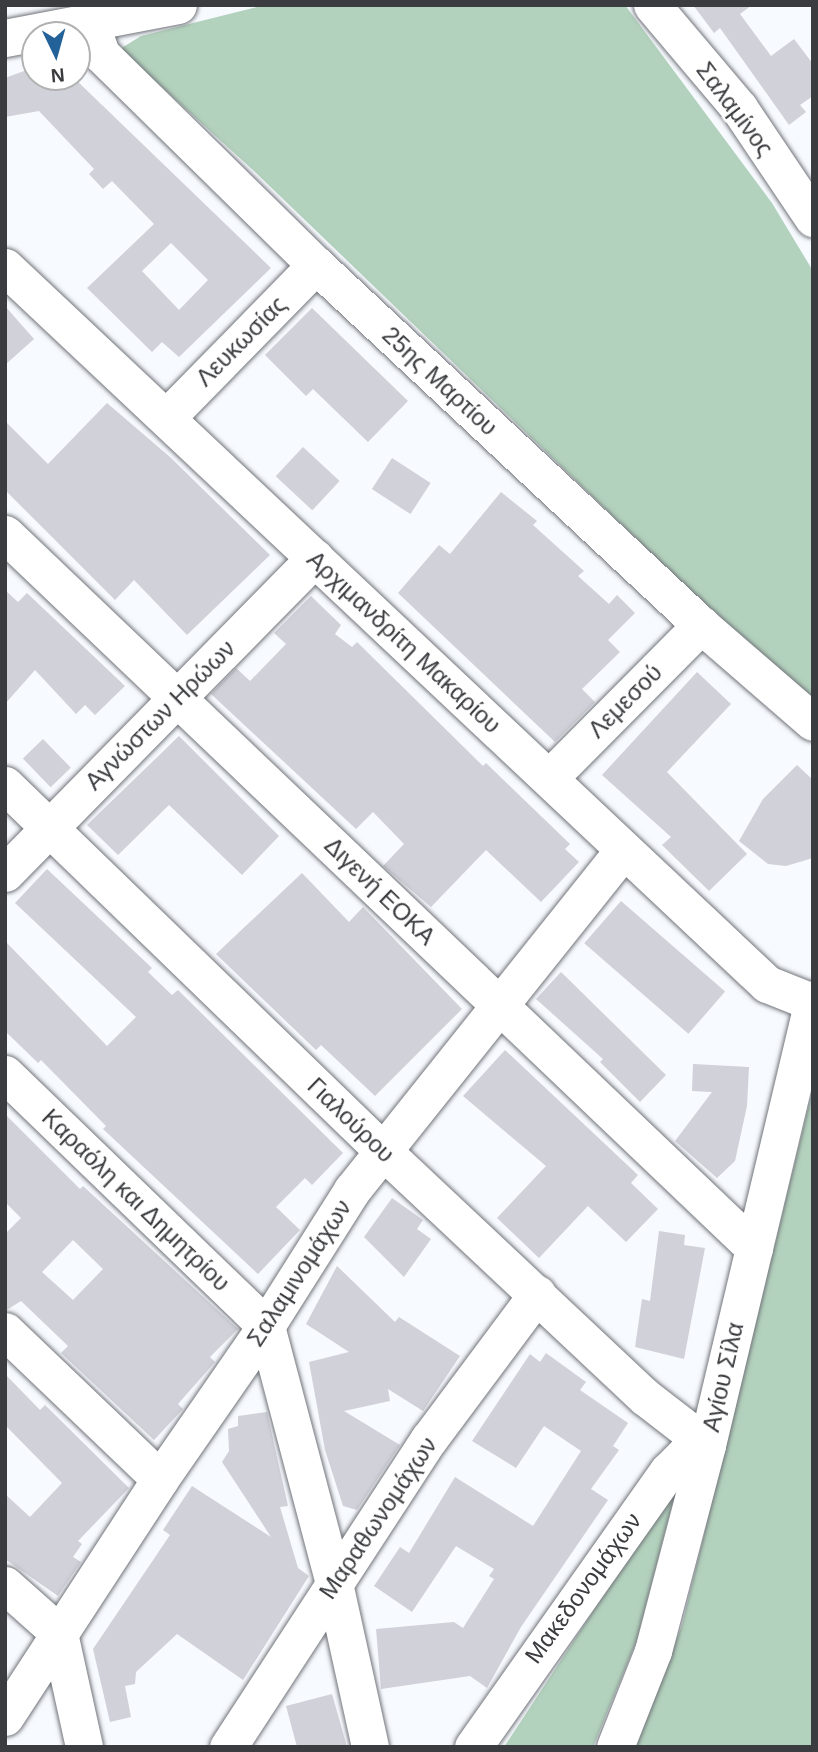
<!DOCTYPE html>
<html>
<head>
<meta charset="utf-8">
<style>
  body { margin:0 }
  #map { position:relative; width:818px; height:1752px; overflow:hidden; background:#f7fafe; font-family:Helvetica,sans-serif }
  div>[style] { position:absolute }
  .green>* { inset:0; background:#b3d2bd }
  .building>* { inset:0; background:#d1d1d9; transform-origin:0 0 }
  .roads { filter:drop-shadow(0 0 2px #71747a) drop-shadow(0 0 2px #71747a) }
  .minor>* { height:37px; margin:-18.5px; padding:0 18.5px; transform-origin:18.5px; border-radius:18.5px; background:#fff }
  span { translate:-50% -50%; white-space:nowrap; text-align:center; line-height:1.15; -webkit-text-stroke:5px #fff; paint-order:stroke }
  .street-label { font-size:24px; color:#3b3c3f }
  .frame { position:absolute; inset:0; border:7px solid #3b3c3f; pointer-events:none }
  .north { position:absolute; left:21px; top:21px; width:70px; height:70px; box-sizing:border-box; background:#fff; border:2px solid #b1b1b2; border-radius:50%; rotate:175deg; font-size:19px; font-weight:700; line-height:28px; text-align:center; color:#3b3c3f }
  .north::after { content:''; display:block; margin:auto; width:24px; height:32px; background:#226298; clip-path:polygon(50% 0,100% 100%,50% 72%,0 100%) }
</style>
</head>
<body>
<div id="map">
  <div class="green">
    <div style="clip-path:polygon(265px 5px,625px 5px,772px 203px,813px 271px,813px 699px,801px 697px,254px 171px,120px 49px,141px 36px)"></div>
    <div style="clip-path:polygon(813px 1088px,813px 1747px,636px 1747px,682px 1625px)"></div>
    <div style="clip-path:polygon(678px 1482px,637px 1640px,593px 1747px,504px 1747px)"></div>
  </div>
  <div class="building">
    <div style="clip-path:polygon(693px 5px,752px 5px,740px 14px,771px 56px,794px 39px,813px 64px,813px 96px,800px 105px,806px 112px,789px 125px,720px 28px,714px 33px)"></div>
    <div style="clip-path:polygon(evenodd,35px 67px,35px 77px,73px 77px,271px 268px,179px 357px,162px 342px,152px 352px,87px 288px,154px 224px,112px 181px,103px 189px,89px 174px,94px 169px,39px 111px,5px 117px,5px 78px,35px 67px,171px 243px,208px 280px,179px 310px,142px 271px,171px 243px)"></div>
    <div style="clip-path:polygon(5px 306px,34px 339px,5px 365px)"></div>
    <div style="clip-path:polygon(312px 308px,408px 401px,368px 442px,313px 389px,306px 396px,265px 355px)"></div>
    <div style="clip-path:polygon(107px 403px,170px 457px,270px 555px,187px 635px,134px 580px,115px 600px,5px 490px,5px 421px,48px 464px)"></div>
    <div style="left:303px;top:447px;width:50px;height:40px;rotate:43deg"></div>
    <div style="left:392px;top:458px;width:46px;height:37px;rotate:33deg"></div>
    <div style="clip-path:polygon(501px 492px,537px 521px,533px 525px,584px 571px,578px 576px,609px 604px,617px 595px,635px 613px,608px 640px,620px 652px,582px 689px,595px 702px,555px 742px,398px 593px,439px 545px,450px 554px)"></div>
    <div style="clip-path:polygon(5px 590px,18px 602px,27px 593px,125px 686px,95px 715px,85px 705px,76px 714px,35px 670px,5px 704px)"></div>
    <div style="clip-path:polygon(311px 596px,341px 625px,335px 634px,352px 647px,357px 642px,483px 766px,486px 763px,570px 844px,565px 849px,579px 862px,541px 902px,486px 850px,431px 907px,383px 866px,404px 844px,373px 812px,356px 829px,211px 694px,236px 668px,250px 681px,286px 644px,274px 633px)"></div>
    <div style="clip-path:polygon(697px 672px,731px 704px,667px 772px,747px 854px,709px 891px,662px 845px,671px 837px,602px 775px)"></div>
    <div style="clip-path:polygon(179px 736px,279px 836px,242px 875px,169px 805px,118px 855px,87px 825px)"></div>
    <div style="left:43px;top:739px;width:40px;height:28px;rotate:46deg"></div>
    <div style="clip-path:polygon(797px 765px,813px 780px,813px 858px,786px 866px,768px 864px,739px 841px,763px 799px)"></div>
    <div style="clip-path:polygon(47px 869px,152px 968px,148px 972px,172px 995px,178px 990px,343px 1153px,312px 1185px,305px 1178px,276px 1207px,300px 1230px,258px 1274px,103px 1129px,106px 1126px,41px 1060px,38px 1063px,5px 1031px,5px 941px,107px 1046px,136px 1017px,15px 903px)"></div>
    <div style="clip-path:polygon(302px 873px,349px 922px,363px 907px,462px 1009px,375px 1096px,321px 1045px,316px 1050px,216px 954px)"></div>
    <div style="left:621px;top:901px;width:138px;height:56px;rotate:41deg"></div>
    <div style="clip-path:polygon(561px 972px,666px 1075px,640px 1102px,600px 1062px,603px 1059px,536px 999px)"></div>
    <div style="clip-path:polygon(505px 1050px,638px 1175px,631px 1183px,658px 1209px,626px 1242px,588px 1206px,539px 1258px,497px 1218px,546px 1166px,463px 1096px)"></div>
    <div style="clip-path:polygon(693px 1064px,749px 1067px,747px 1106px,735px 1161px,717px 1178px,675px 1141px,712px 1092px,692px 1091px)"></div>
    <div style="clip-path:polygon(evenodd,5px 1114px,80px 1189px,83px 1186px,238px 1329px,210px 1357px,215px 1362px,178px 1404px,183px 1409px,154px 1440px,61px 1353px,68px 1346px,21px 1301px,5px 1311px,5px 1234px,21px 1218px,5px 1202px,5px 1114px,73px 1240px,103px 1269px,73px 1300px,42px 1272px,73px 1240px)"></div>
    <div style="clip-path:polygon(392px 1198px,423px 1220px,417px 1229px,431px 1239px,404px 1277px,364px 1237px)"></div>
    <div style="clip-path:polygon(659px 1231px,685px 1235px,684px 1245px,705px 1248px,684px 1359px,635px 1347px,642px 1299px,650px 1301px)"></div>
    <div style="clip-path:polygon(337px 1266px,395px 1322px,399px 1317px,460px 1356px,423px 1411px,388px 1389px,390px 1401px,344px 1411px,400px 1445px,357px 1510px,343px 1506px,325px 1450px,309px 1362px,349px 1352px,306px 1324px)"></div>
    <div style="clip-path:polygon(546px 1353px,586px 1382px,580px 1390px,628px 1423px,613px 1446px,619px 1450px,591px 1489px,608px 1500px,521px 1627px,487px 1688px,470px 1676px,381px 1689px,376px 1629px,454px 1622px,463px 1628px,494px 1579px,489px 1576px,494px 1569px,456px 1546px,412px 1612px,374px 1586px,400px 1547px,409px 1553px,455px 1477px,533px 1526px,581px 1451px,544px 1426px,516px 1468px,472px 1441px,530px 1354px,540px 1362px)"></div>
    <div style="clip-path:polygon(5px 1374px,40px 1410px,45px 1405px,129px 1488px,78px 1541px,82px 1544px,73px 1557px,81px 1562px,58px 1596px,5px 1559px,5px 1494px,30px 1517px,62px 1483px,5px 1425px)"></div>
    <div style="clip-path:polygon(267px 1412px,288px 1506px,280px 1507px,298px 1568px,309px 1576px,243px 1680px,177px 1634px,136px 1672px,135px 1684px,125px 1686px,131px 1717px,110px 1722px,93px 1649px,170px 1535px,163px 1530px,192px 1486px,271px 1537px,222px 1462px,229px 1451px,228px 1429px,238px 1426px,238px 1416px)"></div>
    <div style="clip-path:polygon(332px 1694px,347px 1747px,297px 1747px,286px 1706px)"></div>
  </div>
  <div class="roads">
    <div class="minor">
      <div style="left:93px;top:5px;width:17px;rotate:100deg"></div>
      <div style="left:90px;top:22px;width:34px;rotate:71deg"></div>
      <div style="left:101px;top:54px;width:301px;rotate:44.5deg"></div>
      <div style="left:316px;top:265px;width:527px;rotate:43.08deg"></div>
      <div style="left:701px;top:625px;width:148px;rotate:40.9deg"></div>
      <div style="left:652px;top:5px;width:135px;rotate:49.8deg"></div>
      <div style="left:739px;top:108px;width:133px;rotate:56.1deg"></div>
      <div style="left:5px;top:38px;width:176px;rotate:-10.8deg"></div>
      <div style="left:5px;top:267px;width:1046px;rotate:43.26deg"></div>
      <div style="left:767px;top:984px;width:48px;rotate:21.8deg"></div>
      <div style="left:167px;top:417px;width:213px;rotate:-45.6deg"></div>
      <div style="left:5px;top:534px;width:1035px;rotate:43.63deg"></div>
      <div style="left:549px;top:778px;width:216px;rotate:-45.2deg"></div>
      <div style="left:5px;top:785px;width:528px;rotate:44.08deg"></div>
      <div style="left:384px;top:1152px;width:358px;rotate:43.2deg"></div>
      <div style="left:645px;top:1397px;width:78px;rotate:37.7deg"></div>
      <div style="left:5px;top:873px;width:442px;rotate:-45.5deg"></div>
      <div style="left:5px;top:1074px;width:363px;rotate:44deg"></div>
      <div style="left:266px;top:1326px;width:266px;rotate:75.2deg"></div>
      <div style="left:334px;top:1583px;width:168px;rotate:77.6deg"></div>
      <div style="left:5px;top:1331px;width:214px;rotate:43.7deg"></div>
      <div style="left:5px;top:1585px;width:72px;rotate:41.6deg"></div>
      <div style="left:59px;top:1633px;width:117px;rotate:77.6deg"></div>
      <div style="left:5px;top:1717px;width:284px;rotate:-56.9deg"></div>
      <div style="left:160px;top:1479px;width:186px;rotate:-55.3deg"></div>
      <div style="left:266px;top:1326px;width:161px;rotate:-57.7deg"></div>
      <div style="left:352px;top:1190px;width:433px;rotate:-51.4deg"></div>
      <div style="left:228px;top:1747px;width:368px;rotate:-56.9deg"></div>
      <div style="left:429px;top:1439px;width:181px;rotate:-53.3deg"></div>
      <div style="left:473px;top:1747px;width:338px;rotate:-54.8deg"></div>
      <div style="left:668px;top:1471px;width:25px;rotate:-45deg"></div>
      <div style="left:686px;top:1453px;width:22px;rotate:-21deg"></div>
      <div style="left:615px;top:1747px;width:103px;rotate:-68.4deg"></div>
      <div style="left:653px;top:1651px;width:213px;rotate:-75.3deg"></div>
      <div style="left:707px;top:1445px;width:458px;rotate:-76.6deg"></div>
    </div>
  </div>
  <div class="street-label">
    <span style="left:735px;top:109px;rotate:53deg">Σαλαμίνος</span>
    <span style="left:241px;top:341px;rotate:-45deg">Λευκωσίας</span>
    <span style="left:440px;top:381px;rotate:43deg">25ης Μαρτίου</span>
    <span style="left:404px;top:642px;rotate:43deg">Αρχιμανδρίτη Μακαρίου</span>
    <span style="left:625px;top:701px;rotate:-45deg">Λεμεσού</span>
    <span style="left:160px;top:715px;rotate:-45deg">Αγνώστων Ηρώων</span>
    <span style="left:380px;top:891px;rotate:44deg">Διγενή ΕΟΚΑ</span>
    <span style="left:351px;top:1120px;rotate:44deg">Γιαλούρου</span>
    <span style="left:136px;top:1200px;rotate:44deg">Καραόλη και Δημητρίου</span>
    <span style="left:299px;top:1273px;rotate:-57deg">Σαλαμινομάχων</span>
    <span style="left:723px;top:1377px;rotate:-77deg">Αγίου Σίλα</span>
    <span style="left:378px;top:1518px;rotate:-56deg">Μαραθωνομάχων</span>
    <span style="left:583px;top:1588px;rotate:-54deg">Μακεδονομάχων</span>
  </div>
  <div class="frame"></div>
  <div class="north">N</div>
</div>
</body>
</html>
